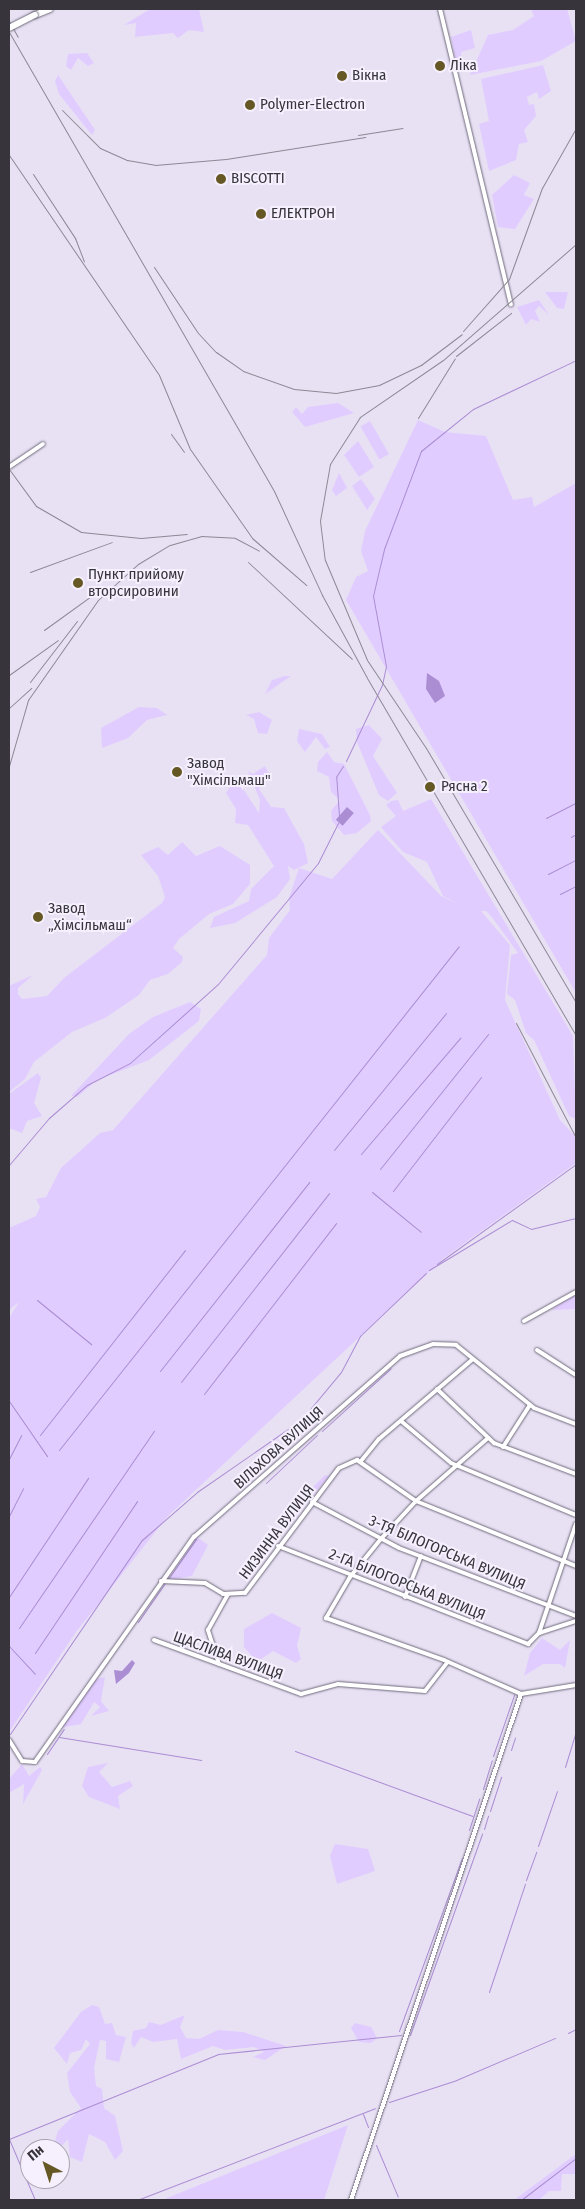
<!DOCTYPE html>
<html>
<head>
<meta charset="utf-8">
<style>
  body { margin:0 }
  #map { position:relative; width:585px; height:2209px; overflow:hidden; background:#e8e1f4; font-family:"Fira Sans Condensed",sans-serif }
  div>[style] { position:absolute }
  .green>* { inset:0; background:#e1ccff; transform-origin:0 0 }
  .water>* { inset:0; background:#ab8dd3; transform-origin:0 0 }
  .stream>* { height:1px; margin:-0.5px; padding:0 0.5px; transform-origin:0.5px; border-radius:0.5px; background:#ab8dd3 }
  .roads { filter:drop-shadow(0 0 1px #706a7b) drop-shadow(0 0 1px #706a7b) }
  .street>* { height:4px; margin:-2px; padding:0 2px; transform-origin:2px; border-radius:2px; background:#fff }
  .primary>* { height:6px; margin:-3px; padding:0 3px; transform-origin:3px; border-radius:3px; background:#fff }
  .rail>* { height:1px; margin:-0.5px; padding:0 0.5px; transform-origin:0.5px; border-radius:0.5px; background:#8d8895 }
  .bridges { filter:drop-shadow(0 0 1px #706a7b) drop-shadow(0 0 1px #706a7b) }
  .primary-bridge>* { height:6px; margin:-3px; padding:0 3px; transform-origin:3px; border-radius:3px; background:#fff }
  .dots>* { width:14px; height:14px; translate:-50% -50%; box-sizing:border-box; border:2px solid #f5effe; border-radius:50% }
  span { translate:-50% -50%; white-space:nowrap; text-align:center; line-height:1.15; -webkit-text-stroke:4px #f5effe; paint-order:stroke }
  .poi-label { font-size:15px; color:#37343b }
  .left { translate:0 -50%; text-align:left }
  .street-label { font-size:15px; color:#37343b }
  .frame { position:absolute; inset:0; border:10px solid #37343b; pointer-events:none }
  .north { position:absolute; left:20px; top:2139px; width:50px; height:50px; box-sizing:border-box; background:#f5effe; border:1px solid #a9a4b0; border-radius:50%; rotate:320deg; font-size:14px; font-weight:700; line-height:20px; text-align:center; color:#37343b }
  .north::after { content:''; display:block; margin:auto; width:18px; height:22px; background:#665825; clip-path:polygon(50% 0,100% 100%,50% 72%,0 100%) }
</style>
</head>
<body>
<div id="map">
  <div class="green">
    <div style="clip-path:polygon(150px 9px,199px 9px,204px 32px,189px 30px,178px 38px,173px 33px,135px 37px,136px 23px,124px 25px)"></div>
    <div style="clip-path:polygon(531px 9px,567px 9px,576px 41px,541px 61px,470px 75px,488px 35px,513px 30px,534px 16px)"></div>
    <div style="clip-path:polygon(471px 30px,475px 48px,461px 52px,461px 61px,456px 62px,451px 37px)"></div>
    <div style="clip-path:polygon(87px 53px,94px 63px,88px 66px,78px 58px,71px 70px,66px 66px,68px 54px)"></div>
    <div style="clip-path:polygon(543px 65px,551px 91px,539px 99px,537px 92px,527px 97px,529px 105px,534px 104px,536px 116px,524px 130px,528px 142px,519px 144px,516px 160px,489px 171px,479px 124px,489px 121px,481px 79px)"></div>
    <div style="clip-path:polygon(58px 75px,95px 130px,92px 135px,59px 94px,55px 81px)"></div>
    <div style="clip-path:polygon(514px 175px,530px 183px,524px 195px,534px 199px,515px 229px,498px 227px,492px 195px)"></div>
    <div style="clip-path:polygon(545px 292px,568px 292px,564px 309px,557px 308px)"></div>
    <div style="clip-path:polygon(539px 300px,549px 315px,539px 306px,535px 311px,540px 322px,531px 319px,526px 325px,517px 307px)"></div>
    <div style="clip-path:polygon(338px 403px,354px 413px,305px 427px,292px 412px,296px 407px,302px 414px,308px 407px)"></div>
    <div style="clip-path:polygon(418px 420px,445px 432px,486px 436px,513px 500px,532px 497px,534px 507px,576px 483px,576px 993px,346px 600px,356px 577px,368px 571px,361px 551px,365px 531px)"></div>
    <div style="left:370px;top:421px;width:38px;height:11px;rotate:60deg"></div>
    <div style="clip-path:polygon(358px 441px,374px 467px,359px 477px,344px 455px)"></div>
    <div style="clip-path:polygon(339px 473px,347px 488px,336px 496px,332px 490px)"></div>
    <div style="clip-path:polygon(361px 479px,375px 499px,367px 510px,352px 486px)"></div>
    <div style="clip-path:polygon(285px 676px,291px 676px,265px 694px,272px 680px)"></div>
    <div style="clip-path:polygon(139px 707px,157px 708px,167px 715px,147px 720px,128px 738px,102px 748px,101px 728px)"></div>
    <div style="clip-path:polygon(259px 712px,272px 720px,267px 734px,258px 733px,254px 719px,246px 715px)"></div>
    <div style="clip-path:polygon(369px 725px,382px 739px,373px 756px,397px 793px,388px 801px,379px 795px,357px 742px,356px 729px)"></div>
    <div style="clip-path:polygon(299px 729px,322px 734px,330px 747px,325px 749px,316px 737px,305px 752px,297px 741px)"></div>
    <div style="clip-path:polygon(327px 752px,334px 762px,344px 764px,370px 815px,371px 821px,357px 833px,344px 835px,332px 821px,331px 811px,340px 800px,331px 792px,329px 777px,317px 771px,318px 762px)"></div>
    <div style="clip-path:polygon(265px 766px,268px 772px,259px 789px,271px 807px,284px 808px,304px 844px,308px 863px,294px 870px,288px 866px,290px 879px,277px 897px,235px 923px,210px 928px,214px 917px,249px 901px,251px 889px,274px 866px,248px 825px,235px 823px,236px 809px,226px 793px,234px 781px,240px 784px,259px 813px,260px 800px,248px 771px,253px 774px)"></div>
    <div style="clip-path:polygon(431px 799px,573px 1036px,576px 1119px,569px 1116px,534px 1040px,526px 1033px,515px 1000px,507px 994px,511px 955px,518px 953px,491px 916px,486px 911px,481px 911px,510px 945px,505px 1000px,560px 1120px,576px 1137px,576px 1163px,444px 1258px,168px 1516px,76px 1632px,9px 1732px,9px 1318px,19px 1302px,9px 1310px,9px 1228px,36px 1216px,40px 1207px,36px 1199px,46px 1197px,61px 1168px,100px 1133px,113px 1130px,267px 955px,269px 938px,290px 910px,289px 898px,299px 868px,332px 879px,378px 830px,441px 896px,460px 905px,443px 896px,427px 862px,403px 852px,381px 827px,396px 816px,386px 805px,391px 801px,398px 800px,403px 811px)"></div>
    <div style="clip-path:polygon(182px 842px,196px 856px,220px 846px,250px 865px,250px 884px,233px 904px,209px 914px,179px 939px,173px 948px,183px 957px,182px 962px,168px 974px,150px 980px,139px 995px,105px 1018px,72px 1032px,34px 1062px,25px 1079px,9px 1092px,9px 986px,33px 975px,18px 988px,18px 994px,22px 999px,47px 996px,64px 978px,162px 903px,165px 897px,158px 876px,141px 855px,158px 847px,168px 855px)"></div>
    <div style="clip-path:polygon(190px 1002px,201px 1009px,199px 1021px,149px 1060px,97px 1080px,77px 1097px,71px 1096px,129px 1034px,153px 1017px)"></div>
    <div style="clip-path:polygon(38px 1073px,41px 1078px,34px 1103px,42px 1116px,27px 1121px,22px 1133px,9px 1128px,9px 1094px)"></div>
    <div style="clip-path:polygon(571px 1295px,576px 1297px,576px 1309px,552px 1310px)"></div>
    <div style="clip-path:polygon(325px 1475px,329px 1476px,308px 1501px,309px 1491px)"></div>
    <div style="clip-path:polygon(197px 1537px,208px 1545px,192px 1576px,168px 1580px)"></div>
    <div style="clip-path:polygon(272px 1613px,301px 1628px,297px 1646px,301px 1659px,296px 1663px,273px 1651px,257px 1662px,244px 1647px,244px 1629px)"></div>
    <div style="clip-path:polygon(542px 1638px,560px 1650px,570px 1640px,565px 1668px,560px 1664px,543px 1664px,524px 1676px,530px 1653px)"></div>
    <div style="clip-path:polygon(105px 1677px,101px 1701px,109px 1711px,91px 1716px,100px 1707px,94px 1702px,81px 1724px,60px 1728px,96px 1679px)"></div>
    <div style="clip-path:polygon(108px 1763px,99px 1772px,112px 1787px,130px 1781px,133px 1786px,118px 1796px,120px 1809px,89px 1797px,82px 1786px,88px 1767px)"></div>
    <div style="clip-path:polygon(22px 1764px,29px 1776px,40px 1767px,42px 1770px,23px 1804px,24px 1784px,9px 1793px,9px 1779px)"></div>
    <div style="clip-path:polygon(335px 1844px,368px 1849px,375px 1871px,337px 1884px,330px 1856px)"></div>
    <div style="clip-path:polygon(92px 2005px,99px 2007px,105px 2024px,112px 2023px,116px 2035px,126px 2037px,119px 2062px,106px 2059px,106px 2041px,100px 2040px,94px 2068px,96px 2086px,102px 2089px,104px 2108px,115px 2116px,123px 2151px,115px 2160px,105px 2142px,89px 2134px,82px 2162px,70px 2157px,68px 2139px,59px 2149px,54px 2144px,58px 2131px,81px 2108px,70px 2092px,67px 2073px,90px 2044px,86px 2039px,81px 2050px,70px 2053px,67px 2064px,54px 2048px,81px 2012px)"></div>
    <div style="clip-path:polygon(185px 2015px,180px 2027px,186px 2038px,199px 2039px,218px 2030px,243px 2032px,286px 2046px,265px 2060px,253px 2057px,264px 2052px,254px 2047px,225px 2050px,213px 2046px,181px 2059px,177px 2039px,153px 2042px,141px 2037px,134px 2048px,131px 2043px,133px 2031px,146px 2028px,149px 2022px,161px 2025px)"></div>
    <div style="clip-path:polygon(355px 2023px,371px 2027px,377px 2038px,371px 2043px,359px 2042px,351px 2028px)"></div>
    <div style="clip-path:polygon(348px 2125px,324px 2200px,162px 2200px)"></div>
    <div style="clip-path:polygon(576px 2154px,576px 2174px,562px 2174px,561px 2191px,549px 2191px,539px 2200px,514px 2200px)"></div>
  </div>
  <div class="water">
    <div style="clip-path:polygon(427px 673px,439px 681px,445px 696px,435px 703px,426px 689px)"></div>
    <div style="left:347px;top:807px;width:9px;height:17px;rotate:41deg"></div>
    <div style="clip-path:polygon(132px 1660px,135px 1663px,129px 1673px,116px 1684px,114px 1670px,122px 1671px)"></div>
  </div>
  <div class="stream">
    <div style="left:346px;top:761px;width:84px;rotate:-64.7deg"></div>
    <div style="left:382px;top:685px;width:19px;rotate:-78deg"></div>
    <div style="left:386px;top:666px;width:71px;rotate:-100.5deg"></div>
    <div style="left:373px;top:596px;width:48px;rotate:-76.8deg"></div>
    <div style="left:384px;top:549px;width:105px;rotate:-69.3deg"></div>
    <div style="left:421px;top:451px;width:67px;rotate:-38.9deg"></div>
    <div style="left:473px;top:409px;width:114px;rotate:-25.4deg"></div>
    <div style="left:339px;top:816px;width:39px;rotate:-94deg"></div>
    <div style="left:336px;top:777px;width:13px;rotate:-58deg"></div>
    <div style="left:546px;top:818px;width:34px;rotate:-27deg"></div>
    <div style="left:571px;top:837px;width:6px;rotate:-31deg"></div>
    <div style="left:548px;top:874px;width:31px;rotate:-27deg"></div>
    <div style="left:560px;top:894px;width:18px;rotate:-27deg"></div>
    <div style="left:334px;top:1150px;width:177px;rotate:-50.7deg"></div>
    <div style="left:361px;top:1154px;width:153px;rotate:-49.5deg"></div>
    <div style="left:9px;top:1165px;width:62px;rotate:-49.6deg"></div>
    <div style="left:49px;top:1118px;width:50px;rotate:-41deg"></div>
    <div style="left:87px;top:1085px;width:48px;rotate:-27.1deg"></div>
    <div style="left:130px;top:1063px;width:118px;rotate:-41.9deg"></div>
    <div style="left:218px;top:984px;width:157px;rotate:-50.4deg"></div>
    <div style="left:318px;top:863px;width:45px;rotate:-63.4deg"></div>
    <div style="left:380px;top:1169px;width:173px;rotate:-51.3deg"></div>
    <div style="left:393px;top:1191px;width:144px;rotate:-52.3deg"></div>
    <div style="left:372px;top:1192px;width:63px;rotate:39.2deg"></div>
    <div style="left:437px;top:1264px;width:171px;rotate:-35.7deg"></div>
    <div style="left:429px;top:1270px;width:97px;rotate:-31.1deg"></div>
    <div style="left:512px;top:1220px;width:21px;rotate:25deg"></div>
    <div style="left:531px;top:1229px;width:46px;rotate:-13.7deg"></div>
    <div style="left:37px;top:1300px;width:70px;rotate:39.2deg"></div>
    <div style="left:160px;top:1371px;width:241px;rotate:-51.7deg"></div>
    <div style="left:181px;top:1382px;width:240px;rotate:-51.9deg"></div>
    <div style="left:204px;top:1394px;width:216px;rotate:-52.3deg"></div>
    <div style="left:9px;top:1401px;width:67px;rotate:55.4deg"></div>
    <div style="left:322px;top:1431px;width:93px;rotate:-42.4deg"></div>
    <div style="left:40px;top:1435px;width:235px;rotate:-51.9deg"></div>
    <div style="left:59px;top:1450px;width:643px;rotate:-51.56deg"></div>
    <div style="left:9px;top:1459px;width:27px;rotate:-63deg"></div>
    <div style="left:266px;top:1483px;width:70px;rotate:-43.3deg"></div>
    <div style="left:9px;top:1516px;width:31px;rotate:-63deg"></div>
    <div style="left:168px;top:1579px;width:49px;rotate:-55deg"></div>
    <div style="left:9px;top:1597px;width:143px;rotate:-56.4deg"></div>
    <div style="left:138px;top:1622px;width:47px;rotate:-55.3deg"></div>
    <div style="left:19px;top:1628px;width:239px;rotate:-55.6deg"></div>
    <div style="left:9px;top:1646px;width:38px;rotate:47deg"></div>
    <div style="left:35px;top:1653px;width:183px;rotate:-56.1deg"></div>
    <div style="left:10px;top:1734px;width:235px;rotate:-55.8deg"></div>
    <div style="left:142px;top:1540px;width:73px;rotate:-41.1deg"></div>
    <div style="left:197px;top:1492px;width:126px;rotate:-34.7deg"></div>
    <div style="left:301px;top:1420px;width:62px;rotate:-50.2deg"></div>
    <div style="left:341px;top:1372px;width:41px;rotate:-62.2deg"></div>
    <div style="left:360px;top:1336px;width:91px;rotate:-43.7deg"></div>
    <div style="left:59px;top:1737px;width:144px;rotate:9.2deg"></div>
    <div style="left:511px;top:1750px;width:13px;rotate:-72deg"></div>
    <div style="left:295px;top:1751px;width:189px;rotate:20.1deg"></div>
    <div style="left:47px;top:1754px;width:30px;rotate:-56deg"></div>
    <div style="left:493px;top:1756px;width:65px;rotate:-71deg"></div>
    <div style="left:565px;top:1767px;width:37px;rotate:-73deg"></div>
    <div style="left:483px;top:1789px;width:30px;rotate:-73deg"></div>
    <div style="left:490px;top:1811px;width:36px;rotate:-72deg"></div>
    <div style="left:484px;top:1829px;width:14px;rotate:-73deg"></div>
    <div style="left:469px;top:1830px;width:33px;rotate:-72deg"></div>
    <div style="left:538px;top:1846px;width:58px;rotate:-70.9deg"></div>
    <div style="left:526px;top:1880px;width:30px;rotate:-70deg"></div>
    <div style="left:489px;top:1992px;width:114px;rotate:-71.6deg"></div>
    <div style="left:399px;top:2031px;width:184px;rotate:-70deg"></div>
    <div style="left:568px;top:2033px;width:9px;rotate:-27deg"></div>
    <div style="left:410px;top:2035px;width:214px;rotate:-70.3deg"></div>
    <div style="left:389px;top:2102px;width:68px;rotate:-17.9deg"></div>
    <div style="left:454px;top:2081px;width:110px;rotate:-23.1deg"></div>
    <div style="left:363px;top:2114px;width:14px;rotate:69deg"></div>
    <div style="left:9px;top:2139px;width:226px;rotate:-22.1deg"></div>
    <div style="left:218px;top:2054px;width:184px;rotate:-5.9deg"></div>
    <div style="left:9px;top:2139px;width:66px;rotate:66.9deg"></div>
    <div style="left:376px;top:2145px;width:56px;rotate:67.1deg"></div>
    <div style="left:137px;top:2200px;width:255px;rotate:-21.1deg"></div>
    <div style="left:521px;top:2200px;width:69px;rotate:-37.4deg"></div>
  </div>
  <div class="roads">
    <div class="street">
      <div style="left:440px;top:9px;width:304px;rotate:76.5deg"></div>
      <div style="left:9px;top:467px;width:41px;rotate:-34.1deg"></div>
      <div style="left:524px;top:1321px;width:60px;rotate:-29.1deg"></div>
      <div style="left:537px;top:1350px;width:46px;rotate:32.7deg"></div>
      <div style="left:437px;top:1389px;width:79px;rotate:43.5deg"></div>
      <div style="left:494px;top:1443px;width:88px;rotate:20.7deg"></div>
      <div style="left:401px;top:1421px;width:65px;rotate:40deg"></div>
      <div style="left:451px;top:1463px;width:135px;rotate:22.6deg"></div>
      <div style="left:488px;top:1438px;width:96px;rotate:138.8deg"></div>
      <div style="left:416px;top:1501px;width:53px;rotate:132.7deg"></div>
      <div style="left:380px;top:1540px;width:48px;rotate:129deg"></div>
      <div style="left:350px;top:1577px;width:48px;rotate:120.3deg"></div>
      <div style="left:326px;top:1618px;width:125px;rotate:19.6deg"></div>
      <div style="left:444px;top:1660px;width:84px;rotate:23.8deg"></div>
      <div style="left:521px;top:1694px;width:56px;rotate:-9.3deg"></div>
      <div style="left:503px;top:1447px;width:50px;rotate:-57.3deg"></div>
      <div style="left:361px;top:1461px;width:28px;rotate:-51deg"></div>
      <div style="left:379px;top:1439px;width:123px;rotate:-40.4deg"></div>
      <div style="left:312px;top:1502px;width:98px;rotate:27.9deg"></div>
      <div style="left:399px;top:1548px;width:190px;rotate:21deg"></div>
      <div style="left:278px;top:1546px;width:269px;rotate:21.4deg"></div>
      <div style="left:528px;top:1644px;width:16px;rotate:-45deg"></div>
      <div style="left:539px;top:1633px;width:115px;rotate:-71.3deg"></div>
      <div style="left:161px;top:1581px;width:44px;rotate:2.6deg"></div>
      <div style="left:205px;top:1583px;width:21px;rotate:31deg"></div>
      <div style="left:223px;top:1594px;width:22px;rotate:-3deg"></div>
      <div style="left:245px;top:1593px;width:156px;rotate:-53.1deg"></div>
      <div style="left:339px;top:1468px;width:20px;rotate:-24deg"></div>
      <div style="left:357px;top:1460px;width:72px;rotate:34.8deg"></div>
      <div style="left:416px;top:1501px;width:173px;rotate:22.1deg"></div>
      <div style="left:405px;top:1597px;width:44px;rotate:-68.7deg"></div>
      <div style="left:539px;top:1633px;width:39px;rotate:-18deg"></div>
      <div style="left:154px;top:1640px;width:157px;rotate:20.2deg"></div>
      <div style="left:301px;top:1694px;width:38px;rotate:-15deg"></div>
      <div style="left:338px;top:1684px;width:87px;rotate:4.6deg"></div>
      <div style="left:425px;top:1691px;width:36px;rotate:-52deg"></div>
      <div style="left:219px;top:1664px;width:36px;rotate:-108deg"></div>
      <div style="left:208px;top:1630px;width:41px;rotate:-60.9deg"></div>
      <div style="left:9px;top:1740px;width:25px;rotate:58deg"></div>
      <div style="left:22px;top:1761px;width:13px;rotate:4deg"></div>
      <div style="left:35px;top:1762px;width:276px;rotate:-54.8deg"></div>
      <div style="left:194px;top:1537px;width:274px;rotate:-41.3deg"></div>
      <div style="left:400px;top:1356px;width:35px;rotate:-20deg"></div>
      <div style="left:433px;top:1344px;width:23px;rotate:2deg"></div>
      <div style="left:456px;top:1345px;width:100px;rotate:38.9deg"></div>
      <div style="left:534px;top:1408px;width:45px;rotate:20.9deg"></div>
      <div style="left:351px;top:2200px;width:534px;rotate:-71.43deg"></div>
    </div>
    <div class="primary">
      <div style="left:35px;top:15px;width:16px;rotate:-22deg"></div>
    </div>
  </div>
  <div class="rail">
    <div style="left:9px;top:21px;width:18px;rotate:61deg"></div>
    <div style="left:9px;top:32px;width:530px;rotate:60deg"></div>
    <div style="left:274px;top:491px;width:115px;rotate:65.2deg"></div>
    <div style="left:322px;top:595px;width:94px;rotate:61.5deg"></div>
    <div style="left:367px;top:678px;width:415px;rotate:59.7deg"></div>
    <div style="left:62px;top:110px;width:54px;rotate:45deg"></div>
    <div style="left:100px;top:148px;width:30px;rotate:24deg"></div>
    <div style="left:127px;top:160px;width:28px;rotate:10deg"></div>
    <div style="left:155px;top:165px;width:71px;rotate:-4.8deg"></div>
    <div style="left:226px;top:159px;width:141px;rotate:-9deg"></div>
    <div style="left:358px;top:135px;width:45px;rotate:-9deg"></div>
    <div style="left:9px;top:155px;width:266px;rotate:55.7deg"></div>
    <div style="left:159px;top:375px;width:80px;rotate:67.3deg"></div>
    <div style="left:190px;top:449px;width:108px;rotate:55.1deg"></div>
    <div style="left:252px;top:538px;width:72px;rotate:41deg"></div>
    <div style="left:33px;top:174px;width:77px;rotate:56.7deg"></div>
    <div style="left:75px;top:238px;width:25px;rotate:69deg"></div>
    <div style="left:576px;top:244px;width:176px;rotate:138.9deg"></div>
    <div style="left:443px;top:360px;width:101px;rotate:145.5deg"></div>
    <div style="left:360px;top:417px;width:56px;rotate:122.6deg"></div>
    <div style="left:330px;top:464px;width:58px;rotate:100deg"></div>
    <div style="left:320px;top:521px;width:39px;rotate:83deg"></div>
    <div style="left:325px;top:560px;width:108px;rotate:67.2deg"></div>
    <div style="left:367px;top:660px;width:106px;rotate:56.2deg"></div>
    <div style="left:426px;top:748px;width:296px;rotate:59.5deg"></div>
    <div style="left:154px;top:267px;width:79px;rotate:56.3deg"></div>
    <div style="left:198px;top:333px;width:26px;rotate:47deg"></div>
    <div style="left:216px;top:352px;width:33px;rotate:35deg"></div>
    <div style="left:243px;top:371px;width:54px;rotate:19.4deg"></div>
    <div style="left:294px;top:389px;width:42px;rotate:5.4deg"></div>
    <div style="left:336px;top:393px;width:44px;rotate:-10.5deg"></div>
    <div style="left:379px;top:385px;width:47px;rotate:-25.5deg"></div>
    <div style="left:421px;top:365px;width:51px;rotate:-37.1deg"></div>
    <div style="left:463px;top:331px;width:69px;rotate:-48.5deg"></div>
    <div style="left:509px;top:279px;width:97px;rotate:-70.1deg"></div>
    <div style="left:542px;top:188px;width:69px;rotate:-60.5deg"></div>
    <div style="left:456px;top:356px;width:70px;rotate:-38deg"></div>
    <div style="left:418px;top:418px;width:70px;rotate:-58.3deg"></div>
    <div style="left:171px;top:434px;width:22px;rotate:54deg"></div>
    <div style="left:9px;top:469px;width:46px;rotate:53.9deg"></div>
    <div style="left:36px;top:506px;width:52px;rotate:30deg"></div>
    <div style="left:81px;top:532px;width:60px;rotate:5.7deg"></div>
    <div style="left:141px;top:538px;width:46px;rotate:-5deg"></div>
    <div style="left:248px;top:562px;width:142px;rotate:43deg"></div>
    <div style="left:30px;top:572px;width:87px;rotate:-20.1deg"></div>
    <div style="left:44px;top:630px;width:75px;rotate:-35.8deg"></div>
    <div style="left:9px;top:675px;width:60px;rotate:-35.5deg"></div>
    <div style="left:30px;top:682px;width:77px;rotate:-52.4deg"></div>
    <div style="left:9px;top:708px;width:30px;rotate:-42deg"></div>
    <div style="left:9px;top:766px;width:69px;rotate:-73.9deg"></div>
    <div style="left:28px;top:700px;width:122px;rotate:-55deg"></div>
    <div style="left:98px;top:600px;width:54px;rotate:-42deg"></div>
    <div style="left:138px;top:564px;width:37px;rotate:-31deg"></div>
    <div style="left:170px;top:545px;width:32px;rotate:-16deg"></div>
    <div style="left:201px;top:536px;width:34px;rotate:3deg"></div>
    <div style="left:235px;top:538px;width:27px;rotate:28deg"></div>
    <div style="left:516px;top:1023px;width:130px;rotate:62.4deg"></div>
  </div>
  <div class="bridges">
    <div class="primary-bridge">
      <div style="left:9px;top:28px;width:29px;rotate:-27deg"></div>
    </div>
  </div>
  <div class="dots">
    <div style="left:440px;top:66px;background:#665825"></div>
    <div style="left:342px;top:76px;background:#665825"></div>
    <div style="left:250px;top:105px;background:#665825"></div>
    <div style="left:221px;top:179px;background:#665825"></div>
    <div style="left:261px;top:214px;background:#665825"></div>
    <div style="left:78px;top:583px;background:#665825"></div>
    <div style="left:177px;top:772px;background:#665825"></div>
    <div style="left:430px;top:787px;background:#665825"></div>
    <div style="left:38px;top:917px;background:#665825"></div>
  </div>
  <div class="poi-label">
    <span class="left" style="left:450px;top:66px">Ліка</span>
    <span class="left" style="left:352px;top:76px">Вікна</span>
    <span class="left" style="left:260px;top:105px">Polymer-Electron</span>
    <span class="left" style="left:231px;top:179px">BISCOTTI</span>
    <span class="left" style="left:271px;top:214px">ЕЛЕКТРОН</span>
    <span class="left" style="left:88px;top:583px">Пункт прийому<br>вторсировини</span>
    <span class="left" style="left:187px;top:772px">Завод<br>"Хімсільмаш"</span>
    <span class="left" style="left:441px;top:787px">Рясна 2</span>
    <span class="left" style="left:48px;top:917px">Завод<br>„Хімсільмаш“</span>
  </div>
  <div class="street-label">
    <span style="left:279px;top:1448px;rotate:-42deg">ВІЛЬХОВА ВУЛИЦЯ</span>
    <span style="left:277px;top:1532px;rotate:-53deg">НИЗИННА ВУЛИЦЯ</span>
    <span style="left:447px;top:1553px;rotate:23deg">3-ТЯ БІЛОГОРСЬКА ВУЛИЦЯ</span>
    <span style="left:407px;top:1585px;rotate:22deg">2-ГА БІЛОГОРСЬКА ВУЛИЦЯ</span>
    <span style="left:228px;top:1656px;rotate:20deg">ЩАСЛИВА ВУЛИЦЯ</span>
  </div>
  <div class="frame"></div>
  <div class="north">Пн</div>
</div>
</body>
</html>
